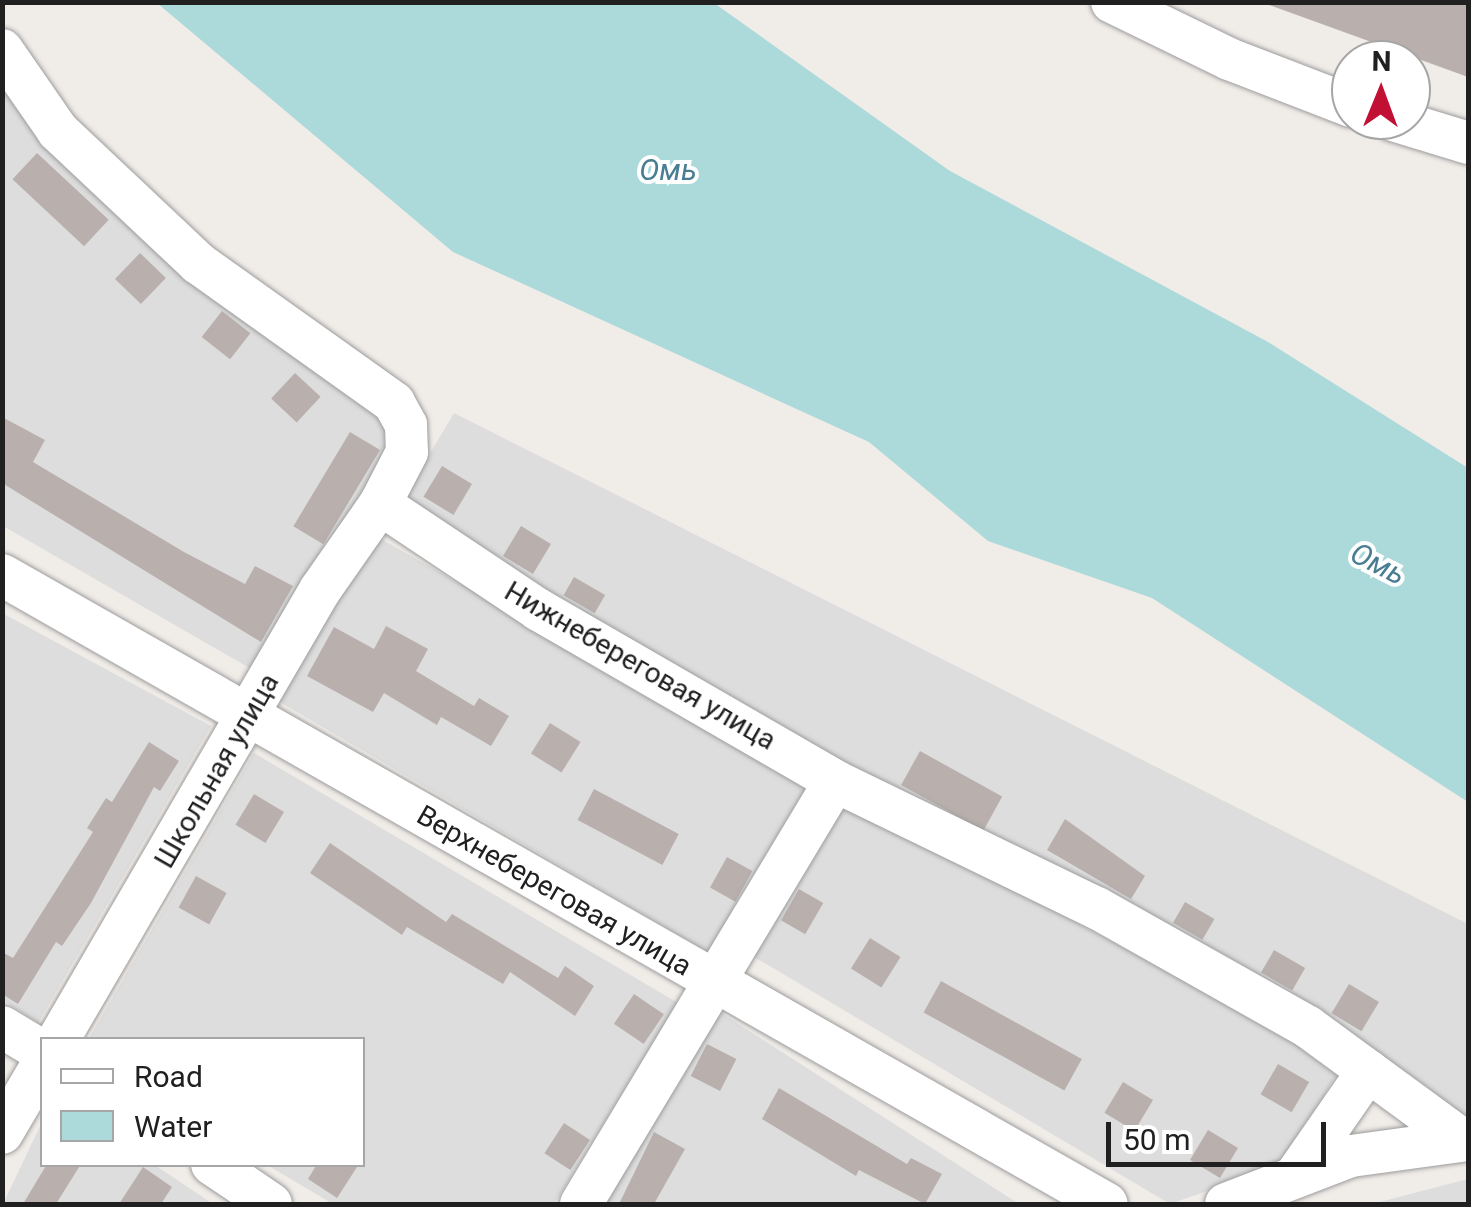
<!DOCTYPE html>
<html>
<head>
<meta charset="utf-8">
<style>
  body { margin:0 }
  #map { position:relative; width:1471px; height:1207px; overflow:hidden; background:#f0ece8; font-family:Roboto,sans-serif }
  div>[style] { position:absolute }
  .residential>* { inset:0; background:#deddde }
  .water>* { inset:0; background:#acd9da }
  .building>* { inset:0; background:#b9b0ad; transform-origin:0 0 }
  .roads { filter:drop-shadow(0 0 2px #9d9d9d) drop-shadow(0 0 2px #9d9d9d) }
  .minor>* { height:42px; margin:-21px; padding:0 21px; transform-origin:21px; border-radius:21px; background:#fff }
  span { translate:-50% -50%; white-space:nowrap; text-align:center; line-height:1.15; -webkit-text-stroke:8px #fff; paint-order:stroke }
  .street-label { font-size:28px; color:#202020 }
  .water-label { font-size:30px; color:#497d92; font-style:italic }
  .frame { position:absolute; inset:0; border:5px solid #202020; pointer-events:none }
  .legend { position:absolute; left:40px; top:1037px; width:325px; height:130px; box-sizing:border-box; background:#fff; border:2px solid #a6a6a6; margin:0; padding:12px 18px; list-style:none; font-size:30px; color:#202020 }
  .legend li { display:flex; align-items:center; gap:20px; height:50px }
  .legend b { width:50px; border:2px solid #a6a6a6 }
  .north { position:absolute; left:1331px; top:40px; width:100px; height:100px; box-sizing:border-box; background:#fff; border:2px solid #a6a6a6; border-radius:50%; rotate:1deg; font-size:28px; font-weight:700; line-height:40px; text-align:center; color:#202020 }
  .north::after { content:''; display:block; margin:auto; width:35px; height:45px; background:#c11034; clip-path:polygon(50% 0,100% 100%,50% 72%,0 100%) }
  .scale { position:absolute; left:1106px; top:1122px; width:220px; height:45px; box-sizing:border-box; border:5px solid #202020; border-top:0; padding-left:12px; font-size:30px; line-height:35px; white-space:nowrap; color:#202020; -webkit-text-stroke:8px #fff; paint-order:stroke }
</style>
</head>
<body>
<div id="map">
  <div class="residential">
    <div style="clip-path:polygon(2px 87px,355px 387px,398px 446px,258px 673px,3px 526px)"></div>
    <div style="clip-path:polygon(454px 413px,1468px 924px,1468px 1125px,766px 731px,401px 502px)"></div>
    <div style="clip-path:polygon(379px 538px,839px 797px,1343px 1064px,1281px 1165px,1170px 1204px,746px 952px,711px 954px,273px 698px)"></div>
    <div style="clip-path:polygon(2px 613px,211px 726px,38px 1023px,3px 1000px)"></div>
    <div style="clip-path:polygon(254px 753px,678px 1003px,554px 1204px,333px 1204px,267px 1165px,362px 1164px,362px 1040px,88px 1040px)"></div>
    <div style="clip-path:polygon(715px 1009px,1019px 1204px,598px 1204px)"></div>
    <div style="clip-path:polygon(42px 1122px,42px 1164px,155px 1165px,213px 1204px,3px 1204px)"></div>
    <div style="clip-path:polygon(1468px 1179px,1468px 1204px,1372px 1204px)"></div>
  </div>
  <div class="water">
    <div style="clip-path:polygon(157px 3px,714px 3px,950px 171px,1268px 342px,1468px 468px,1468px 802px,1152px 598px,988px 541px,869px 442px,453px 252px)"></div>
  </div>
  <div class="building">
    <div style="clip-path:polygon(1270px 2px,1468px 2px,1468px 77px,1269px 5px)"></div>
    <div style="left:37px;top:153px;width:98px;height:36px;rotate:43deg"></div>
    <div style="left:140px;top:253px;width:36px;height:36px;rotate:44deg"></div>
    <div style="left:222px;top:311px;width:36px;height:33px;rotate:38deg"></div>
    <div style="left:295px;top:373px;width:35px;height:35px;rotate:43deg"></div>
    <div style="clip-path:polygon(2px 417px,45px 440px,33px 462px,184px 552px,245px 584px,255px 566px,293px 586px,261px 642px,2px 483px)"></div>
    <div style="left:350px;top:432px;width:35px;height:110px;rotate:31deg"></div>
    <div style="left:442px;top:466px;width:35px;height:36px;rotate:31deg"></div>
    <div style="left:521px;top:526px;width:35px;height:35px;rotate:31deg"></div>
    <div style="left:574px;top:577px;width:36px;height:21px;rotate:30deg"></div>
    <div style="clip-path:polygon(386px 626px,428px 649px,416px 671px,474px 706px,479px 698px,509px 716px,491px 746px,441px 717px,437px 725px,384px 693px,373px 712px,307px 676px,334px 627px,374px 649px)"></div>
    <div style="left:550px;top:723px;width:36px;height:36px;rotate:32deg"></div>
    <div style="clip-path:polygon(149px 742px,179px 761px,160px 791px,154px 787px,91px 903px,62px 946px,56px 942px,18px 1004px,2px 994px,2px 952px,13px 958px,93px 832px,87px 828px,106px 798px,112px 802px)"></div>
    <div style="left:920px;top:751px;width:94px;height:39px;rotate:29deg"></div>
    <div style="left:594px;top:789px;width:96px;height:35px;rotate:28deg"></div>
    <div style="left:254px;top:794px;width:35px;height:36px;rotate:31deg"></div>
    <div style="clip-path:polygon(1065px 819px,1145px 876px,1131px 899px,1047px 850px)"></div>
    <div style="clip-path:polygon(330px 843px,446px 922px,452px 914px,558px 978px,565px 966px,594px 986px,575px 1016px,510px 972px,503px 984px,407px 927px,402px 935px,310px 873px)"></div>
    <div style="left:727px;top:857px;width:29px;height:35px;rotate:29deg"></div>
    <div style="left:196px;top:876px;width:35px;height:36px;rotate:29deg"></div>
    <div style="left:799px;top:889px;width:28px;height:36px;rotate:30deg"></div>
    <div style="left:1185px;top:902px;width:34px;height:24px;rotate:30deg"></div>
    <div style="left:870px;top:938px;width:36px;height:36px;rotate:32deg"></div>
    <div style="left:1274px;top:950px;width:36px;height:26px;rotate:30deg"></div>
    <div style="left:941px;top:981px;width:161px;height:36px;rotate:29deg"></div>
    <div style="left:1349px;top:984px;width:35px;height:34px;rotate:31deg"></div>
    <div style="left:634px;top:994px;width:36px;height:36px;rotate:34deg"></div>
    <div style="left:707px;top:1044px;width:33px;height:36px;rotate:27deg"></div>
    <div style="left:1278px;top:1064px;width:36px;height:35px;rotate:30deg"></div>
    <div style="left:1123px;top:1082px;width:35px;height:36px;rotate:31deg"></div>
    <div style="clip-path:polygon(779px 1088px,907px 1164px,911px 1158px,942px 1174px,925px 1204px,859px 1170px,856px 1176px,762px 1119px)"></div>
    <div style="left:564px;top:1123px;width:31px;height:36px;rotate:33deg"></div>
    <div style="left:1208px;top:1130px;width:35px;height:35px;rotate:31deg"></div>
    <div style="clip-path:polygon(654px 1132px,685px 1149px,654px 1204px,619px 1204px)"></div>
    <div style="clip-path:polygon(47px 1164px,81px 1164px,56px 1204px,23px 1204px)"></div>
    <div style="clip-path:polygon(317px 1164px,359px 1164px,337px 1198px,308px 1179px)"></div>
    <div style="clip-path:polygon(143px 1167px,172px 1187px,161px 1204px,119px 1204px)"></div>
  </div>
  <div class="roads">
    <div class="minor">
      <div style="left:1112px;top:2px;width:130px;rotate:26deg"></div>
      <div style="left:1229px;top:59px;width:131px;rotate:21.1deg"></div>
      <div style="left:2px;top:50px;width:98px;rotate:55.3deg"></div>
      <div style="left:58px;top:131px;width:192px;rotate:43.3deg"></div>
      <div style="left:198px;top:263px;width:241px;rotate:35.5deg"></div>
      <div style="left:394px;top:403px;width:25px;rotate:61deg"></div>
      <div style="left:406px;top:425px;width:27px;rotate:88deg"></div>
      <div style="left:407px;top:452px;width:59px;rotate:117.4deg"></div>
      <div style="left:380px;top:504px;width:191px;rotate:33.7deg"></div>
      <div style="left:539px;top:610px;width:342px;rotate:30deg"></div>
      <div style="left:835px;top:781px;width:291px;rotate:25.9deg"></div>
      <div style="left:1097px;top:908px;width:242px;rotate:29.4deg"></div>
      <div style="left:1308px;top:1027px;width:190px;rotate:36.2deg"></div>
      <div style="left:1393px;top:120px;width:78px;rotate:17deg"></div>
      <div style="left:2px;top:575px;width:1271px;rotate:29.65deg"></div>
      <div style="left:2px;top:1027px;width:47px;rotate:31deg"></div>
      <div style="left:58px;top:1040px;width:521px;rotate:-59.79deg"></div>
      <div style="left:320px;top:590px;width:105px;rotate:-55.1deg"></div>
      <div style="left:2px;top:1133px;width:79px;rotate:-59.5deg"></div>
      <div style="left:212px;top:1164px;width:71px;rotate:34.1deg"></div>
      <div style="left:1298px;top:1172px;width:123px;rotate:-55.3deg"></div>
      <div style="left:581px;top:1204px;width:493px;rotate:-59deg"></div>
      <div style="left:1226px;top:1204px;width:134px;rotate:-21deg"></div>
      <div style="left:1351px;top:1156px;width:118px;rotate:-7.8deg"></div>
    </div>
  </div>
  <div class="street-label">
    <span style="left:640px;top:666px;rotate:30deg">Нижнебереговая улица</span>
    <span style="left:217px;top:771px;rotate:-60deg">Школьная улица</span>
    <span style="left:554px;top:891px;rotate:30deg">Верхнебереговая улица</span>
  </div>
  <div class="water-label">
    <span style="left:668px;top:170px">Омь</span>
    <span style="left:1378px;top:564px;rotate:27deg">Омь</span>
  </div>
  <div class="frame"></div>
  <ul class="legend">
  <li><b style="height:12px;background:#fff"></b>Road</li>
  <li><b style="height:28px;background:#acd9da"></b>Water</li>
  </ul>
  <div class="north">N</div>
  <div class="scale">50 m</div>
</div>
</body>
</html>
